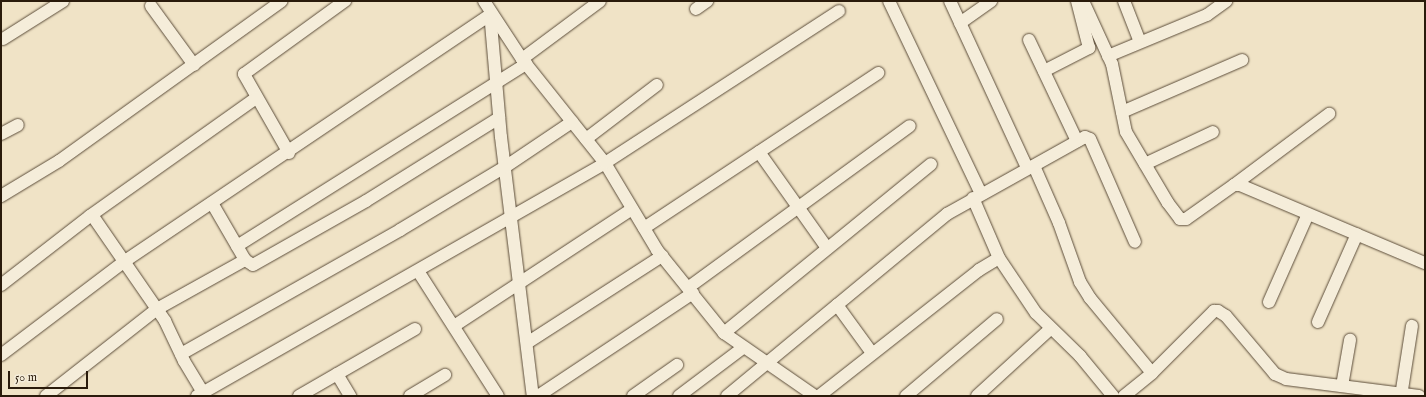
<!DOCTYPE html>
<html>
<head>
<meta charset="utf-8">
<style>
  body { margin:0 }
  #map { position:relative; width:1426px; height:397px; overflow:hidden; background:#f0e3c6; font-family:"IM FELL English",serif }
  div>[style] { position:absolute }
  .roads { filter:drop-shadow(0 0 1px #5c4d3a) drop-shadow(0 0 1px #5c4d3a) }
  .minor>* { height:12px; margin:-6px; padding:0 6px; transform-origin:6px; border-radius:6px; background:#f5edda }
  span { translate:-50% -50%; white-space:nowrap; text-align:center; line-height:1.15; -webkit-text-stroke:3px #f5edda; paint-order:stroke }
  .frame { position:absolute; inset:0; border:2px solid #2a1b0b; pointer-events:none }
  .scale { position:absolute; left:8px; top:371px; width:80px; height:18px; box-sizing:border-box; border:2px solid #2a1b0b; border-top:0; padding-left:5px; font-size:12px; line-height:14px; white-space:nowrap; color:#2a1b0b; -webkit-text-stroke:3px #f5edda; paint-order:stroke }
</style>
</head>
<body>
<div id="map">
  <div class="roads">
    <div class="minor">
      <div style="left:484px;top:1px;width:69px;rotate:56.8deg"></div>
      <div style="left:522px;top:59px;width:133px;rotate:51.4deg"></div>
      <div style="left:605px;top:163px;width:101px;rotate:59.1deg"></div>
      <div style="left:657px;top:250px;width:107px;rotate:51.1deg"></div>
      <div style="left:724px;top:333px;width:111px;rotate:34.7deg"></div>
      <div style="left:889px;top:1px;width:214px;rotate:64.5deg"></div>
      <div style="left:950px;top:1px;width:184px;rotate:65.2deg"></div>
      <div style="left:1083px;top:1px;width:69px;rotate:65.3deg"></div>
      <div style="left:1112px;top:64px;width:69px;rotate:78.4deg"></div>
      <div style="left:1126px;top:132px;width:82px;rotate:59.4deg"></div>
      <div style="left:1168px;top:203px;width:20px;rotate:53deg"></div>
      <div style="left:1180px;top:219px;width:6px"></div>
      <div style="left:1186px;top:219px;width:59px;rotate:-35.3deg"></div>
      <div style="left:1234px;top:185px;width:6px"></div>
      <div style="left:1240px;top:185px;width:201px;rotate:22.9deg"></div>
      <div style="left:1124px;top:1px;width:44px;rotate:68.7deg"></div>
      <div style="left:151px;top:6px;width:73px;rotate:53.9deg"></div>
      <div style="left:696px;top:9px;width:14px;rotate:-36deg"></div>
      <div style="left:490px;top:12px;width:125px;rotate:85deg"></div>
      <div style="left:501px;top:137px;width:261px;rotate:83deg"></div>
      <div style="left:960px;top:23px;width:38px;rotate:-35deg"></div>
      <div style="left:3px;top:39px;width:71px;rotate:-32.3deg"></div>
      <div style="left:1029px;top:40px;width:112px;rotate:64.6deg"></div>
      <div style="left:1108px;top:56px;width:107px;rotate:-22.5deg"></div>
      <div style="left:1207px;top:15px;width:24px;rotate:-36deg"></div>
      <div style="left:522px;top:59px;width:97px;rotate:-36.6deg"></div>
      <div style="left:1044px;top:71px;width:51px;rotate:-27.1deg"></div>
      <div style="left:1089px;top:48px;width:49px;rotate:-104.3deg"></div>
      <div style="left:1122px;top:112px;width:131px;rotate:-23.4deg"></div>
      <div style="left:1px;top:134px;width:19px;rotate:-28deg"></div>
      <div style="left:586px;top:139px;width:89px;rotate:-37.3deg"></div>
      <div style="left:759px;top:152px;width:118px;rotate:54.7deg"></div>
      <div style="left:289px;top:153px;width:91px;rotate:-119.7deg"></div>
      <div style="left:244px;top:74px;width:125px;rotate:-35.9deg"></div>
      <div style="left:1145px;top:164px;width:75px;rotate:-25.2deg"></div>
      <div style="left:1034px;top:166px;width:62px;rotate:66.3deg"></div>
      <div style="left:1059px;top:223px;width:63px;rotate:70.4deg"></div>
      <div style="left:1080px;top:282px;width:19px;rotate:58deg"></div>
      <div style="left:1090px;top:298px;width:97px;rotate:50.4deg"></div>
      <div style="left:1234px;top:185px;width:119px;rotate:-36.8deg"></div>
      <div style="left:1px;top:196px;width:68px;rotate:-31.1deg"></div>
      <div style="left:59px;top:161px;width:274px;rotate:-35.7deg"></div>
      <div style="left:973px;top:198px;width:65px;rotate:66.6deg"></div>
      <div style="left:999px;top:258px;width:66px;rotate:56.1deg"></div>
      <div style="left:1036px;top:313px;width:62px;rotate:44.3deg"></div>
      <div style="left:1080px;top:356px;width:52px;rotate:50.5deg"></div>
      <div style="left:212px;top:203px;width:66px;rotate:59.9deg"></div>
      <div style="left:245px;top:260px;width:9px;rotate:32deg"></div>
      <div style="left:253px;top:265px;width:130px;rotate:-29.5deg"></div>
      <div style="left:366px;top:201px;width:157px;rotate:-32deg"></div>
      <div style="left:92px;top:215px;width:129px;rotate:55.4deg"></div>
      <div style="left:165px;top:321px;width:44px;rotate:64.6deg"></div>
      <div style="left:184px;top:361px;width:37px;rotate:59deg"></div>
      <div style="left:644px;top:228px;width:281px;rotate:-33.5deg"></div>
      <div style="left:237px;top:246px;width:342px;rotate:-32.2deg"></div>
      <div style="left:418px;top:271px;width:148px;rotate:57.4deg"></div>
      <div style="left:1px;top:285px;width:113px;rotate:-37.8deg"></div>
      <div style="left:90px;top:216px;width:204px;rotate:-35.4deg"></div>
      <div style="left:689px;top:287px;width:273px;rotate:-36.1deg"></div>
      <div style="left:1269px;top:302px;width:96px;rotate:-66.1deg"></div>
      <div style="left:1318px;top:322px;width:96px;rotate:-66.1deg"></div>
      <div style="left:454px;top:326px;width:213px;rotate:-33.3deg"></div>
      <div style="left:724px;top:333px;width:267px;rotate:-39.2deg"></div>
      <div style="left:527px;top:343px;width:161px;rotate:-32.8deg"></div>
      <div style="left:872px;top:353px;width:59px;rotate:-126.1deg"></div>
      <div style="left:837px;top:305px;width:143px;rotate:-39.6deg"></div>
      <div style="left:947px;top:214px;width:158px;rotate:-29.2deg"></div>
      <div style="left:1085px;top:137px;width:5px;rotate:22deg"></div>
      <div style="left:1090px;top:139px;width:112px;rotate:66.4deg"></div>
      <div style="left:181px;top:354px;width:252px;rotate:-29.5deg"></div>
      <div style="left:400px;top:230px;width:122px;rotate:-31deg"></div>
      <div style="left:505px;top:167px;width:81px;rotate:-33.9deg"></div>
      <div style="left:1px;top:355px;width:156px;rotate:-37.2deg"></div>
      <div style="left:125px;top:261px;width:440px;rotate:-34deg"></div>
      <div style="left:337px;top:374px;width:26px;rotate:59deg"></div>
      <div style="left:1342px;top:386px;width:47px;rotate:-80.1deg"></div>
      <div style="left:46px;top:396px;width:141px;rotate:-38.1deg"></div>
      <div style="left:157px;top:309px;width:101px;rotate:-29.1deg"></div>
      <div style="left:197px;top:396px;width:470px;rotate:-29.7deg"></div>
      <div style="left:605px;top:163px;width:279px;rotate:-33deg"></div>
      <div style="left:299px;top:396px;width:134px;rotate:-30deg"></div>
      <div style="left:410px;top:396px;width:41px;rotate:-31deg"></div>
      <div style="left:538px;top:396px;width:186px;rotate:-33.6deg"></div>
      <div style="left:633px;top:396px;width:54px;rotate:-35.2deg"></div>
      <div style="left:679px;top:396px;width:81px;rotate:-37deg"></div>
      <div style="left:727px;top:396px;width:143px;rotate:-39.6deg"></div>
      <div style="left:819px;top:396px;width:204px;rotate:-38.2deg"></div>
      <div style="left:979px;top:270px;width:23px;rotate:-31deg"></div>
      <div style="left:906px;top:396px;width:119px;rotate:-40.2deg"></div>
      <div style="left:977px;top:396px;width:99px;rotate:-42.5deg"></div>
      <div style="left:1124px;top:396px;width:36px;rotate:-39deg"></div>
      <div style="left:1152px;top:373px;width:88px;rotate:-45deg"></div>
      <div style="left:1214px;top:311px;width:4px"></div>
      <div style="left:1218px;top:311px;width:9px;rotate:32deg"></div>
      <div style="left:1226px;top:316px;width:76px;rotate:49.8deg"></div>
      <div style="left:1275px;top:374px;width:12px;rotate:24deg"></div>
      <div style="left:1286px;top:379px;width:134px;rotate:7.3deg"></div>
      <div style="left:1401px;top:396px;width:71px;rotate:-81.1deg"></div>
    </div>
  </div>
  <div class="frame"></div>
  <div class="scale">50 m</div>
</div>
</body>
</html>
